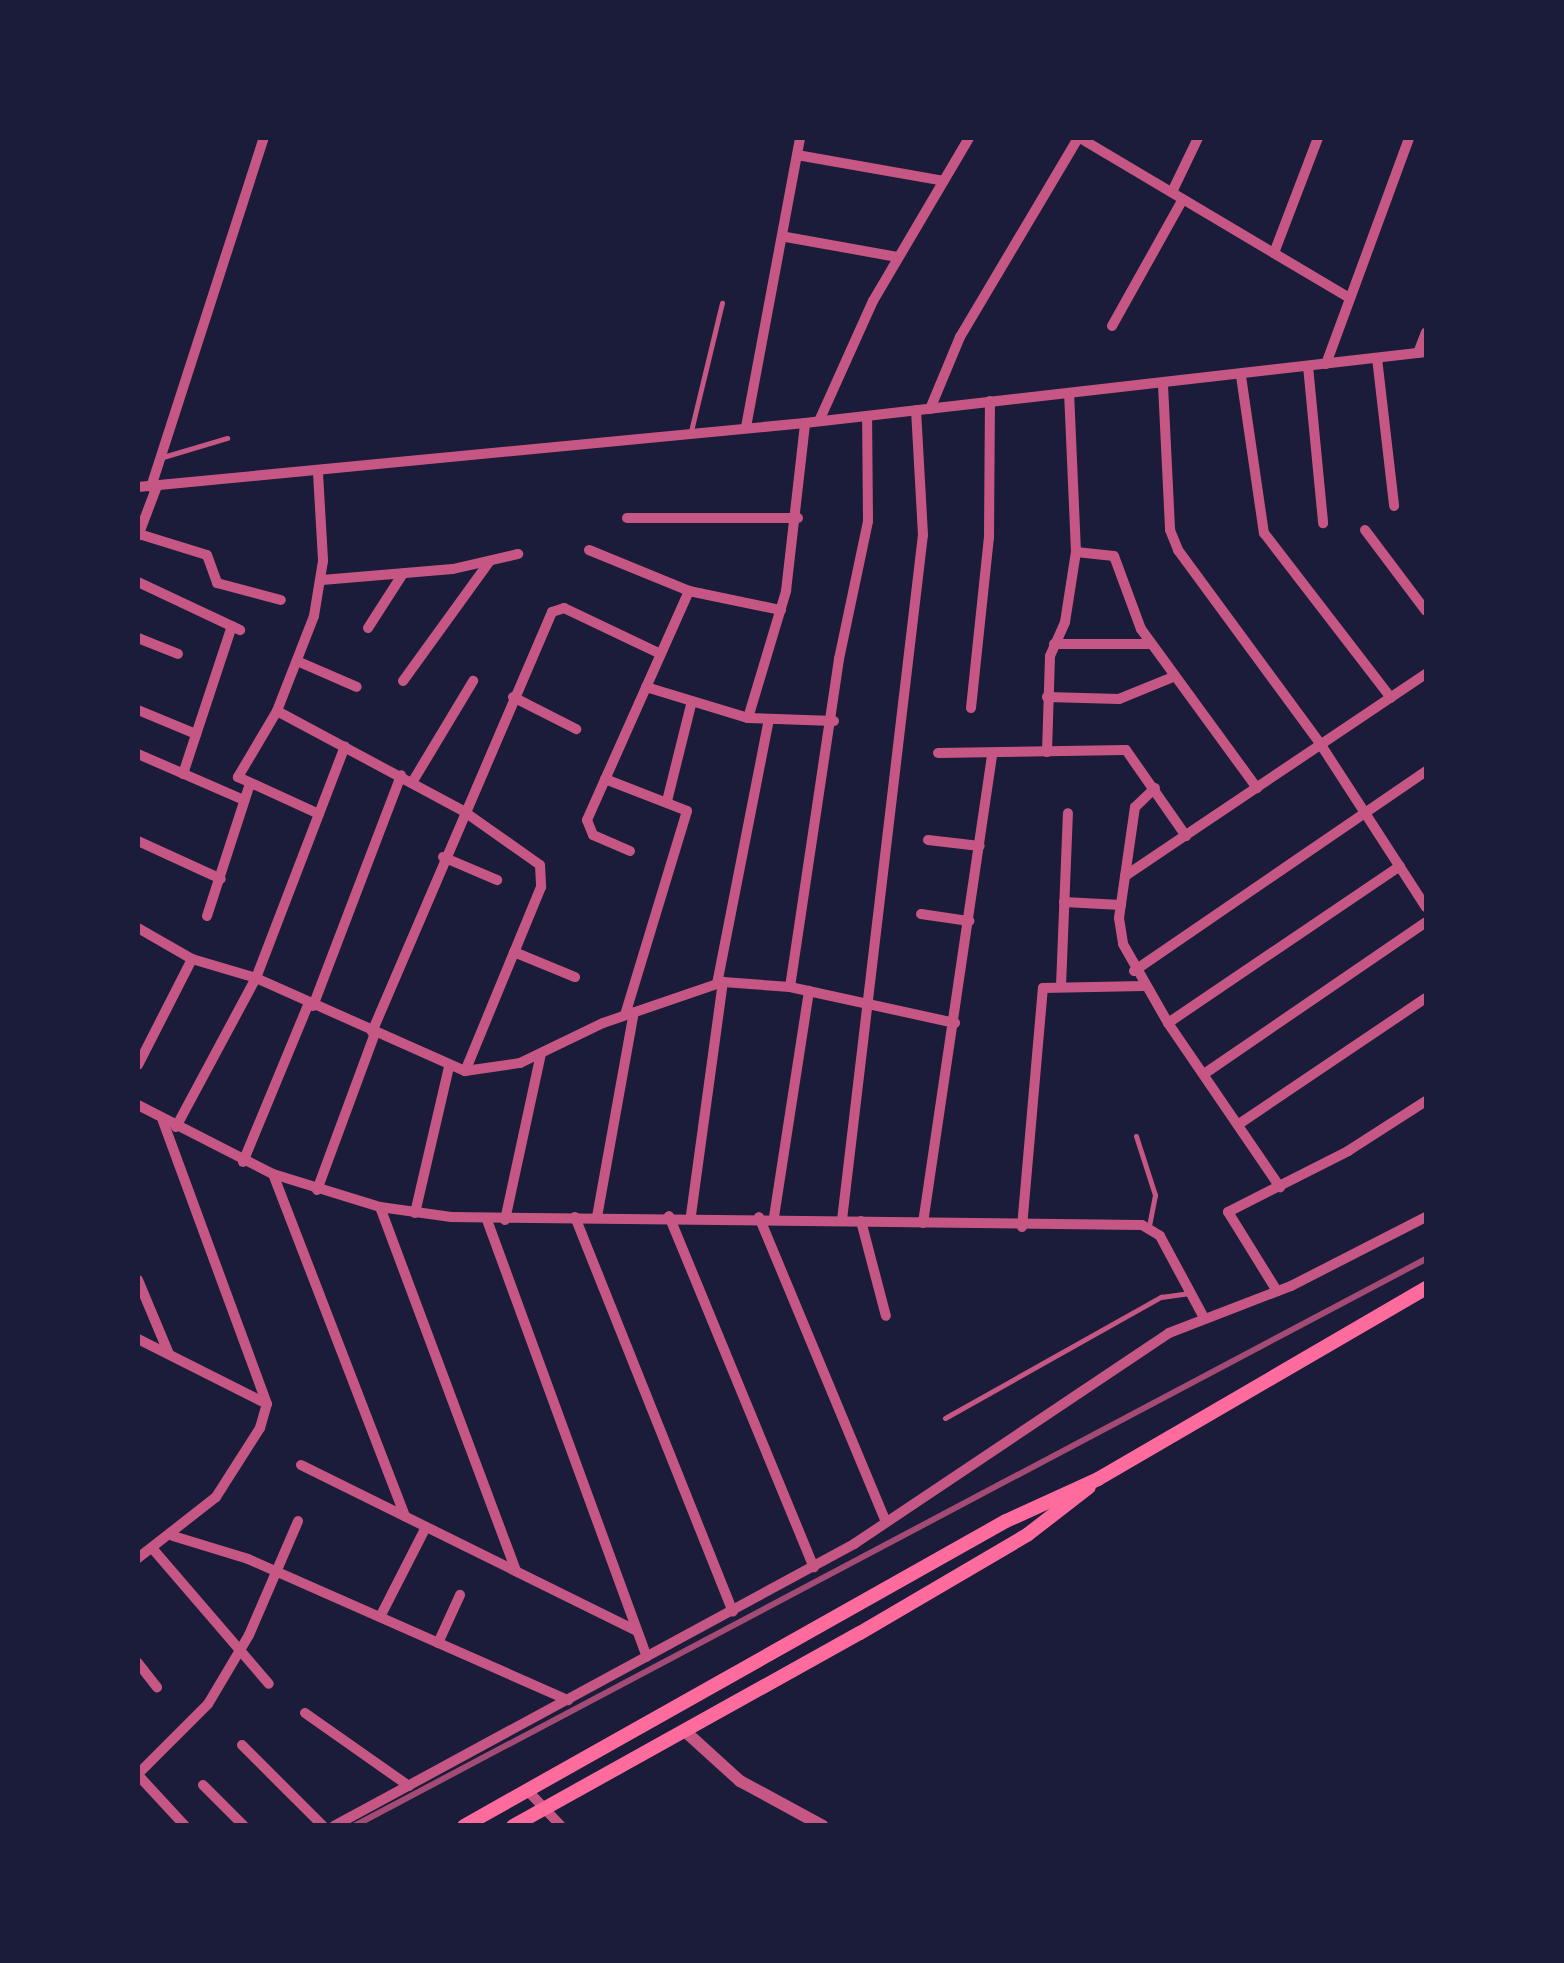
<!DOCTYPE html>
<html>
<head>
<meta charset="utf-8">
<style>
  body { margin:0 }
  #map { position:relative; width:1564px; height:1963px; overflow:hidden; background:#1b1b3a; font-family:"DejaVu Sans",sans-serif }
  div>[style] { position:absolute }
  .service>* { height:5px; margin:-2.5px; padding:0 2.5px; transform-origin:2.5px; border-radius:2.5px; background:#c65784 }
  .minor>* { height:10px; margin:-5px; padding:0 5px; transform-origin:5px; border-radius:5px; background:#c65784 }
  .tertiary>* { height:12px; margin:-6px; padding:0 6px; transform-origin:6px; border-radius:6px; background:#c65784 }
  .secondary>* { height:14px; margin:-7px; padding:0 7px; transform-origin:7px; border-radius:7px; background:#ff6b9d }
  .rail>* { height:6px; margin:-3px; padding:0 3px; transform-origin:3px; border-radius:3px; background:#a44b75 }
  span { translate:-50% -50%; white-space:nowrap; text-align:center; line-height:1.15; -webkit-text-stroke:8px #1b1b3a; paint-order:stroke }
  .frame { position:absolute; inset:0; border:140px solid #1b1b3a; pointer-events:none }
</style>
</head>
<body>
<div id="map">
  <div class="service">
    <div style="left:691px;top:431px;width:132px;rotate:-76.4deg"></div>
    <div style="left:163px;top:457px;width:67px;rotate:-16.5deg"></div>
    <div style="left:1136px;top:1136px;width:62px;rotate:72.1deg"></div>
    <div style="left:1155px;top:1195px;width:33px;rotate:101deg"></div>
    <div style="left:945px;top:1418px;width:248px;rotate:-29.3deg"></div>
    <div style="left:1161px;top:1297px;width:29px;rotate:-8deg"></div>
  </div>
  <div class="minor">
    <div style="left:1080px;top:138px;width:314px;rotate:30.7deg"></div>
    <div style="left:797px;top:155px;width:149px;rotate:10deg"></div>
    <div style="left:1172px;top:192px;width:60px;rotate:-64.3deg"></div>
    <div style="left:786px;top:237px;width:113px;rotate:10.2deg"></div>
    <div style="left:1274px;top:253px;width:123px;rotate:-69.1deg"></div>
    <div style="left:1112px;top:326px;width:145px;rotate:-60.8deg"></div>
    <div style="left:1418px;top:353px;width:22px;rotate:-69deg"></div>
    <div style="left:1377px;top:358px;width:149px;rotate:83.4deg"></div>
    <div style="left:1326px;top:364px;width:241px;rotate:-69.8deg"></div>
    <div style="left:1308px;top:366px;width:158px;rotate:84.5deg"></div>
    <div style="left:1241px;top:376px;width:159px;rotate:81.7deg"></div>
    <div style="left:1264px;top:533px;width:208px;rotate:52.4deg"></div>
    <div style="left:1163px;top:385px;width:145px;rotate:87.2deg"></div>
    <div style="left:1170px;top:530px;width:22px;rotate:68deg"></div>
    <div style="left:1178px;top:550px;width:242px;rotate:53.7deg"></div>
    <div style="left:1321px;top:745px;width:193px;rotate:57.1deg"></div>
    <div style="left:930px;top:409px;width:78px;rotate:-67.4deg"></div>
    <div style="left:960px;top:337px;width:231px;rotate:-59.3deg"></div>
    <div style="left:819px;top:421px;width:132px;rotate:-65.8deg"></div>
    <div style="left:873px;top:301px;width:189px;rotate:-59.5deg"></div>
    <div style="left:746px;top:427px;width:294px;rotate:-79.4deg"></div>
    <div style="left:318px;top:473px;width:88px;rotate:86.7deg"></div>
    <div style="left:323px;top:561px;width:56px;rotate:99.3deg"></div>
    <div style="left:314px;top:616px;width:102px;rotate:111.3deg"></div>
    <div style="left:277px;top:711px;width:77px;rotate:120.6deg"></div>
    <div style="left:238px;top:777px;width:89px;rotate:24.6deg"></div>
    <div style="left:138px;top:487px;width:670px;rotate:-5.48deg"></div>
    <div style="left:805px;top:423px;width:625px;rotate:-6.52deg"></div>
    <div style="left:151px;top:487px;width:367px;rotate:-72.1deg"></div>
    <div style="left:627px;top:518px;width:171px"></div>
    <div style="left:1365px;top:530px;width:101px;rotate:53deg"></div>
    <div style="left:139px;top:534px;width:71px;rotate:17.2deg"></div>
    <div style="left:207px;top:555px;width:30px;rotate:70deg"></div>
    <div style="left:217px;top:583px;width:66px;rotate:14.9deg"></div>
    <div style="left:138px;top:536px;width:53px;rotate:-69.2deg"></div>
    <div style="left:589px;top:550px;width:108px;rotate:22.3deg"></div>
    <div style="left:689px;top:591px;width:94px;rotate:11.7deg"></div>
    <div style="left:1076px;top:552px;width:38px;rotate:6deg"></div>
    <div style="left:1114px;top:556px;width:78px;rotate:69.7deg"></div>
    <div style="left:1141px;top:629px;width:197px;rotate:53.9deg"></div>
    <div style="left:322px;top:580px;width:131px;rotate:-4.8deg"></div>
    <div style="left:453px;top:569px;width:67px;rotate:-13deg"></div>
    <div style="left:138px;top:582px;width:113px;rotate:25.2deg"></div>
    <div style="left:368px;top:628px;width:63px;rotate:-57.3deg"></div>
    <div style="left:138px;top:638px;width:43px;rotate:21.8deg"></div>
    <div style="left:1054px;top:644px;width:97px"></div>
    <div style="left:297px;top:661px;width:65px;rotate:23.4deg"></div>
    <div style="left:403px;top:681px;width:147px;rotate:-54.1deg"></div>
    <div style="left:646px;top:687px;width:107px;rotate:16.9deg"></div>
    <div style="left:748px;top:718px;width:86px;rotate:2deg"></div>
    <div style="left:513px;top:697px;width:71px;rotate:26.9deg"></div>
    <div style="left:1047px;top:697px;width:72px;rotate:1.6deg"></div>
    <div style="left:1119px;top:699px;width:58px;rotate:-22.2deg"></div>
    <div style="left:971px;top:708px;width:171px;rotate:-84deg"></div>
    <div style="left:989px;top:538px;width:137px;rotate:-89.6deg"></div>
    <div style="left:138px;top:710px;width:63px;rotate:22.5deg"></div>
    <div style="left:277px;top:711px;width:210px;rotate:28.2deg"></div>
    <div style="left:462px;top:810px;width:95px;rotate:35.2deg"></div>
    <div style="left:540px;top:865px;width:22px;rotate:87deg"></div>
    <div style="left:541px;top:887px;width:199px;rotate:112.4deg"></div>
    <div style="left:748px;top:718px;width:133px;rotate:-73.3deg"></div>
    <div style="left:786px;top:591px;width:169px;rotate:-83.5deg"></div>
    <div style="left:1047px;top:752px;width:96px;rotate:-88.2deg"></div>
    <div style="left:1050px;top:656px;width:37px;rotate:-66deg"></div>
    <div style="left:1065px;top:622px;width:71px;rotate:-81.1deg"></div>
    <div style="left:1076px;top:552px;width:158px;rotate:-92.5deg"></div>
    <div style="left:938px;top:753px;width:188px;rotate:-0.9deg"></div>
    <div style="left:1126px;top:750px;width:105px;rotate:55.1deg"></div>
    <div style="left:138px;top:754px;width:116px;rotate:23.5deg"></div>
    <div style="left:183px;top:774px;width:156px;rotate:-71.7deg"></div>
    <div style="left:605px;top:779px;width:88px;rotate:21.3deg"></div>
    <div style="left:687px;top:811px;width:213px;rotate:106.9deg"></div>
    <div style="left:413px;top:781px;width:117px;rotate:-59deg"></div>
    <div style="left:1155px;top:788px;width:28px;rotate:136deg"></div>
    <div style="left:1135px;top:807px;width:112px;rotate:98.2deg"></div>
    <div style="left:1119px;top:918px;width:26px;rotate:81deg"></div>
    <div style="left:1123px;top:944px;width:91px;rotate:60.3deg"></div>
    <div style="left:1168px;top:1023px;width:199px;rotate:55.7deg"></div>
    <div style="left:667px;top:801px;width:99px;rotate:-76deg"></div>
    <div style="left:928px;top:840px;width:52px;rotate:6.6deg"></div>
    <div style="left:138px;top:841px;width:91px;rotate:24.6deg"></div>
    <div style="left:630px;top:851px;width:40px;rotate:-156.6deg"></div>
    <div style="left:593px;top:835px;width:16px;rotate:-112deg"></div>
    <div style="left:587px;top:820px;width:251px;rotate:-66deg"></div>
    <div style="left:443px;top:857px;width:59px;rotate:23.1deg"></div>
    <div style="left:1125px;top:876px;width:362px;rotate:-33.9deg"></div>
    <div style="left:1064px;top:902px;width:57px;rotate:3deg"></div>
    <div style="left:921px;top:914px;width:49px;rotate:8.3deg"></div>
    <div style="left:207px;top:916px;width:136px;rotate:-72deg"></div>
    <div style="left:138px;top:928px;width:62px;rotate:29.9deg"></div>
    <div style="left:192px;top:959px;width:67px;rotate:16.5deg"></div>
    <div style="left:256px;top:978px;width:229px;rotate:24deg"></div>
    <div style="left:465px;top:1071px;width:56px;rotate:-8.3deg"></div>
    <div style="left:520px;top:1063px;width:92px;rotate:-25.7deg"></div>
    <div style="left:603px;top:1023px;width:127px;rotate:-18.9deg"></div>
    <div style="left:723px;top:982px;width:67px;rotate:4.3deg"></div>
    <div style="left:790px;top:987px;width:169px;rotate:12.3deg"></div>
    <div style="left:514px;top:952px;width:66px;rotate:22.3deg"></div>
    <div style="left:1134px;top:971px;width:354px;rotate:-34.4deg"></div>
    <div style="left:717px;top:984px;width:269px;rotate:-78.9deg"></div>
    <div style="left:1061px;top:986px;width:173px;rotate:-87.7deg"></div>
    <div style="left:790px;top:987px;width:332px;rotate:-81.5deg"></div>
    <div style="left:839px;top:659px;width:141px;rotate:-78.1deg"></div>
    <div style="left:868px;top:521px;width:105px;rotate:-90.5deg"></div>
    <div style="left:313px;top:1006px;width:247px;rotate:-69.1deg"></div>
    <div style="left:1168px;top:1023px;width:280px;rotate:-34.1deg"></div>
    <div style="left:372px;top:1032px;width:457px;rotate:-66.8deg"></div>
    <div style="left:552px;top:612px;width:13px;rotate:-18deg"></div>
    <div style="left:564px;top:608px;width:107px;rotate:25.4deg"></div>
    <div style="left:138px;top:1065px;width:119px;rotate:-63deg"></div>
    <div style="left:1204px;top:1074px;width:269px;rotate:-34.4deg"></div>
    <div style="left:138px;top:1105px;width:152px;rotate:27.1deg"></div>
    <div style="left:273px;top:1174px;width:112px;rotate:17.1deg"></div>
    <div style="left:380px;top:1207px;width:72px;rotate:8deg"></div>
    <div style="left:451px;top:1217px;width:691px;rotate:0.66deg"></div>
    <div style="left:1142px;top:1225px;width:21px;rotate:31deg"></div>
    <div style="left:1160px;top:1236px;width:91px;rotate:61.7deg"></div>
    <div style="left:1239px;top:1124px;width:225px;rotate:-34deg"></div>
    <div style="left:176px;top:1127px;width:169px;rotate:-61.8deg"></div>
    <div style="left:256px;top:978px;width:248px;rotate:-69deg"></div>
    <div style="left:243px;top:1162px;width:172px;rotate:-67.5deg"></div>
    <div style="left:273px;top:1174px;width:367px;rotate:68.9deg"></div>
    <div style="left:317px;top:1190px;width:167px;rotate:-69.7deg"></div>
    <div style="left:380px;top:1207px;width:389px;rotate:69.5deg"></div>
    <div style="left:415px;top:1213px;width:150px;rotate:-76.9deg"></div>
    <div style="left:691px;top:1215px;width:235px;rotate:-82.2deg"></div>
    <div style="left:669px;top:1216px;width:380px;rotate:67.6deg"></div>
    <div style="left:575px;top:1217px;width:425px;rotate:68.2deg"></div>
    <div style="left:597px;top:1217px;width:208px;rotate:-79.8deg"></div>
    <div style="left:759px;top:1217px;width:330px;rotate:67.4deg"></div>
    <div style="left:774px;top:1217px;width:229px;rotate:-81.2deg"></div>
    <div style="left:487px;top:1220px;width:465px;rotate:69.9deg"></div>
    <div style="left:505px;top:1220px;width:170px;rotate:-77.8deg"></div>
    <div style="left:842px;top:1220px;width:690px;rotate:-83.26deg"></div>
    <div style="left:923px;top:535px;width:125px;rotate:-93.2deg"></div>
    <div style="left:861px;top:1221px;width:98px;rotate:75.3deg"></div>
    <div style="left:923px;top:1223px;width:473px;rotate:-81.6deg"></div>
    <div style="left:1022px;top:1227px;width:240px;rotate:-85deg"></div>
    <div style="left:1043px;top:988px;width:101px;rotate:-1.1deg"></div>
    <div style="left:138px;top:1280px;width:80px;rotate:67.3deg"></div>
    <div style="left:1277px;top:1291px;width:93px;rotate:-121.8deg"></div>
    <div style="left:1228px;top:1212px;width:135px;rotate:-26.9deg"></div>
    <div style="left:1348px;top:1151px;width:93px;rotate:-32.7deg"></div>
    <div style="left:138px;top:1339px;width:144px;rotate:26.7deg"></div>
    <div style="left:301px;top:1465px;width:373px;rotate:26.3deg"></div>
    <div style="left:173px;top:1536px;width:78px;rotate:17deg"></div>
    <div style="left:248px;top:1559px;width:350px;rotate:23.8deg"></div>
    <div style="left:152px;top:1548px;width:179px;rotate:49.3deg"></div>
    <div style="left:138px;top:1558px;width:99px;rotate:-38deg"></div>
    <div style="left:216px;top:1497px;width:82px;rotate:-57.5deg"></div>
    <div style="left:260px;top:1428px;width:25px;rotate:-74deg"></div>
    <div style="left:267px;top:1404px;width:302px;rotate:-110.2deg"></div>
    <div style="left:380px;top:1617px;width:101px;rotate:-62.9deg"></div>
    <div style="left:438px;top:1643px;width:53px;rotate:-65.4deg"></div>
    <div style="left:138px;top:1663px;width:31px;rotate:52deg"></div>
    <div style="left:305px;top:1713px;width:127px;rotate:35.1deg"></div>
    <div style="left:242px;top:1745px;width:115px;rotate:45deg"></div>
    <div style="left:138px;top:1774px;width:99px;rotate:-45deg"></div>
    <div style="left:208px;top:1704px;width:80px;rotate:-59.3deg"></div>
    <div style="left:249px;top:1635px;width:124px;rotate:-66.7deg"></div>
    <div style="left:138px;top:1775px;width:69px;rotate:47.3deg"></div>
    <div style="left:203px;top:1785px;width:58px;rotate:45deg"></div>
    <div style="left:528px;top:1791px;width:48px;rotate:46.7deg"></div>
    <div style="left:334px;top:1826px;width:592px;rotate:-28.47deg"></div>
    <div style="left:854px;top:1544px;width:379px;rotate:-33.8deg"></div>
    <div style="left:1169px;top:1333px;width:131px;rotate:-21.1deg"></div>
    <div style="left:1291px;top:1286px;width:152px;rotate:-27.1deg"></div>
  </div>
  <div class="tertiary">
    <div style="left:687px;top:1733px;width:72px;rotate:42.2deg"></div>
    <div style="left:740px;top:1781px;width:94px;rotate:28.5deg"></div>
  </div>
  <div class="secondary">
    <div style="left:464px;top:1826px;width:622px;rotate:-29.37deg"></div>
    <div style="left:1006px;top:1521px;width:101px;rotate:-24.5deg"></div>
    <div style="left:1098px;top:1479px;width:380px;rotate:-30.2deg"></div>
    <div style="left:513px;top:1826px;width:397px;rotate:-29.1deg"></div>
    <div style="left:860px;top:1633px;width:194px;rotate:-30.4deg"></div>
    <div style="left:1027px;top:1535px;width:78px;rotate:-37.7deg"></div>
  </div>
  <div class="rail">
    <div style="left:354px;top:1826px;width:1213px;rotate:-27.88deg"></div>
  </div>
  <div class="frame"></div>
</div>
</body>
</html>
